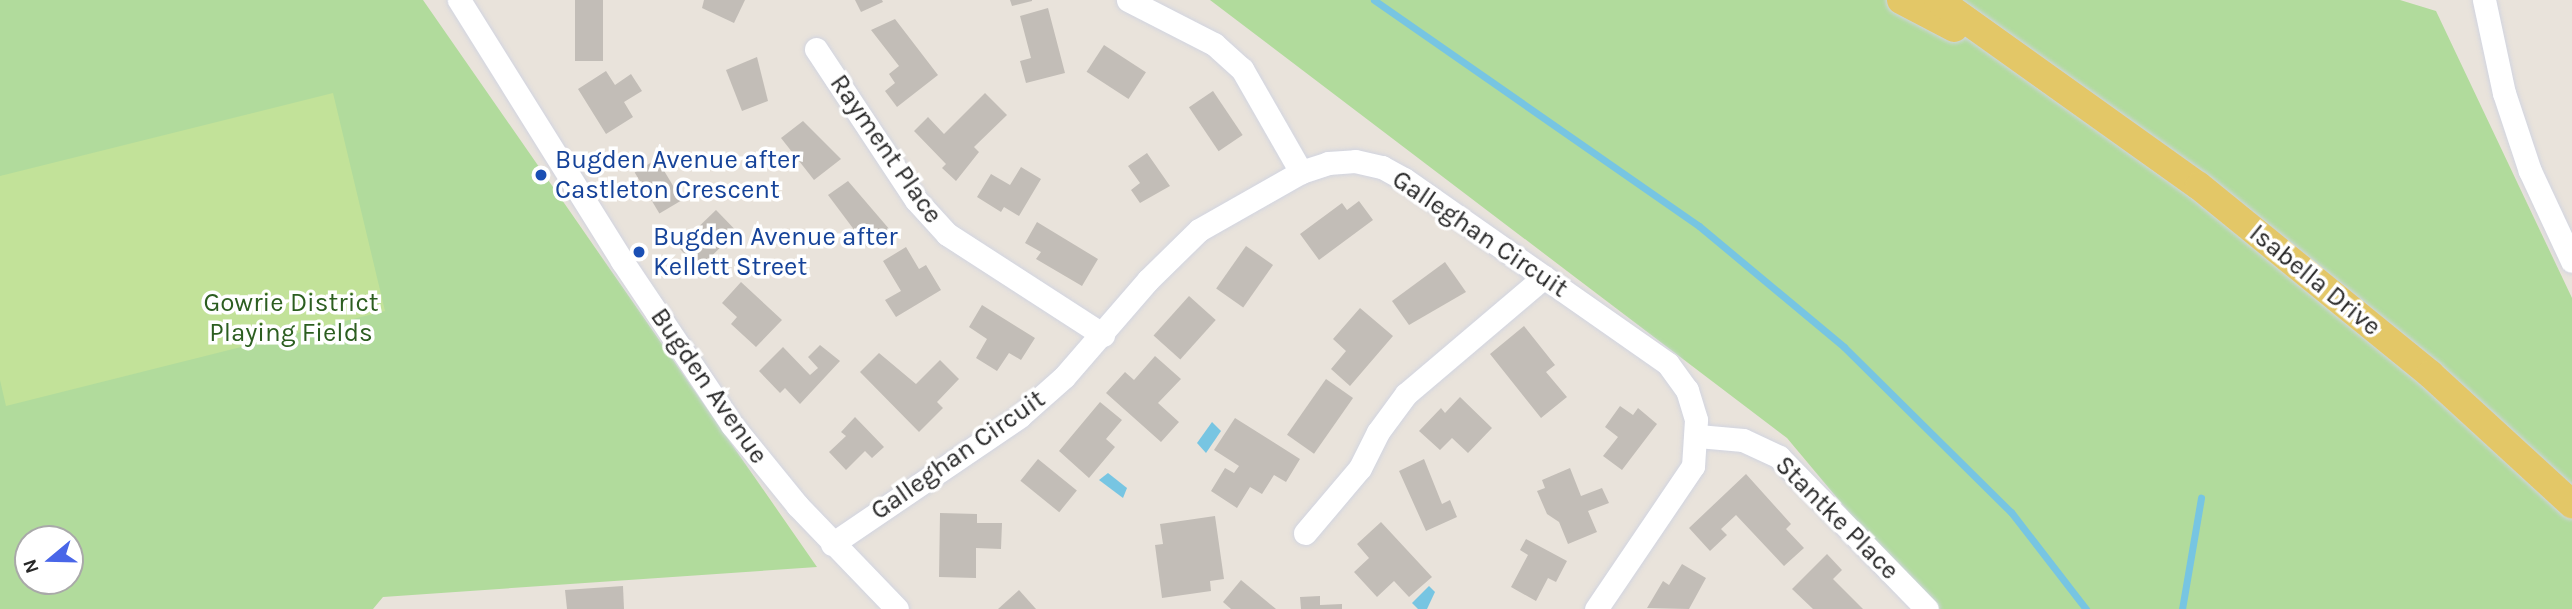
<!DOCTYPE html>
<html>
<head>
<meta charset="utf-8">
<style>
  body { margin:0 }
  #map { position:relative; width:2572px; height:609px; overflow:hidden; background:#e9e3db; font-family:Karla,sans-serif }
  div>[style] { position:absolute }
  .green>* { inset:0; background:#b1db9c }
  .pitch>* { inset:0; background:#c2e299 }
  .water>* { inset:0; background:#77c5e2 }
  .stream>* { height:7px; margin:-3.5px; padding:0 3.5px; transform-origin:3.5px; border-radius:3.5px; background:#77c5e2 }
  .building>* { inset:0; background:#c2bdb7; transform-origin:0 0 }
  .roads { filter:drop-shadow(0 0 2px #d1d4e0) drop-shadow(0 0 2px #d1d4e0) }
  .minor>* { height:23px; margin:-11.5px; padding:0 11.5px; transform-origin:11.5px; border-radius:11.5px; background:#fff }
  .major>* { height:28px; margin:-14px; padding:0 14px; transform-origin:14px; border-radius:14px; background:#e3c767 }
  .dots>* { width:19px; height:19px; translate:-50% -50%; box-sizing:border-box; border:4px solid #fff; border-radius:50% }
  span { translate:-50% -50%; white-space:nowrap; text-align:center; line-height:1.15; -webkit-text-stroke:7px #fff; paint-order:stroke }
  .street-label { font-size:26px; color:#282828 }
  .transit-label { font-size:26px; color:#164399 }
  .left { translate:0 -50%; text-align:left }
  .park-label { font-size:26px; color:#2c5e20 }
  .north { position:absolute; left:14px; top:525px; width:70px; height:70px; box-sizing:border-box; background:#fff; border:2px solid #a9a9a9; border-radius:50%; rotate:251deg; font-size:19px; font-weight:700; line-height:28px; text-align:center; color:#282828 }
  .north::after { content:''; display:block; margin:auto; width:24px; height:32px; background:#4966e8; clip-path:polygon(50% 0,100% 100%,50% 72%,0 100%) }
</style>
</head>
<body>
<div id="map">
  <div class="green">
    <div style="clip-path:polygon(evenodd,0 0,423px 0,817px 567px,383px 597px,373px 609px,0 609px,0 0,28px 539px,70px 539px,70px 581px,28px 581px,28px 539px)"></div>
    <div style="clip-path:polygon(1210px 0,2400px 0,2436px 11px,2572px 298px,2572px 609px,1930px 609px,1787px 438px)"></div>
  </div>
  <div class="pitch">
    <div style="clip-path:polygon(333px 93px,385px 311px,6px 406px,0 380px,0 176px)"></div>
  </div>
  <div class="water">
    <div style="clip-path:polygon(1212px 422px,1221px 431px,1206px 453px,1197px 443px)"></div>
    <div style="clip-path:polygon(1108px 473px,1127px 488px,1123px 498px,1099px 480px)"></div>
    <div style="clip-path:polygon(1429px 586px,1435px 592px,1427px 609px,1418px 609px,1412px 603px)"></div>
  </div>
  <div class="stream">
    <div style="left:1374px;top:0;width:396px;rotate:34.8deg"></div>
    <div style="left:1699px;top:226px;width:189px;rotate:39.8deg"></div>
    <div style="left:1844px;top:347px;width:235px;rotate:44.7deg"></div>
    <div style="left:2011px;top:512px;width:123px;rotate:52.3deg"></div>
    <div style="left:2182px;top:609px;width:113px;rotate:-80.3deg"></div>
  </div>
  <div class="building">
    <div style="left:575px;top:0;width:28px;height:61px"></div>
    <div style="clip-path:polygon(704px 0,745px 0,734px 23px,702px 8px)"></div>
    <div style="clip-path:polygon(855px 0,882px 0,883px 2px,861px 12px)"></div>
    <div style="clip-path:polygon(1010px 0,1032px 0,1032px 1px,1012px 6px)"></div>
    <div style="clip-path:polygon(1048px 8px,1065px 73px,1026px 83px,1020px 61px,1031px 58px,1020px 16px)"></div>
    <div style="clip-path:polygon(895px 19px,938px 75px,897px 107px,885px 91px,895px 83px,889px 74px,899px 66px,871px 30px)"></div>
    <div style="left:1104px;top:45px;width:50px;height:32px;rotate:33deg"></div>
    <div style="clip-path:polygon(757px 57px,768px 101px,742px 111px,726px 70px)"></div>
    <div style="clip-path:polygon(606px 71px,615px 85px,631px 74px,642px 91px,624px 102px,633px 117px,606px 134px,578px 89px)"></div>
    <div style="left:1213px;top:91px;width:53px;height:29px;rotate:56deg"></div>
    <div style="clip-path:polygon(985px 93px,1007px 115px,974px 147px,979px 152px,956px 181px,942px 168px,946px 164px,914px 131px,928px 117px,944px 134px)"></div>
    <div style="clip-path:polygon(803px 121px,841px 159px,814px 180px,781px 138px)"></div>
    <div style="clip-path:polygon(1147px 153px,1170px 186px,1140px 203px,1131px 190px,1140px 183px,1128px 166px)"></div>
    <div style="left:657px;top:159px;width:48px;height:26px;rotate:59deg"></div>
    <div style="clip-path:polygon(1021px 167px,1041px 179px,1019px 216px,1004px 207px,1001px 212px,977px 197px,991px 174px,1010px 185px)"></div>
    <div style="clip-path:polygon(848px 181px,890px 230px,867px 247px,828px 195px)"></div>
    <div style="clip-path:polygon(1359px 201px,1373px 220px,1319px 260px,1300px 234px,1342px 203px,1347px 210px)"></div>
    <div style="left:716px;top:210px;width:30px;height:53px;rotate:46deg"></div>
    <div style="clip-path:polygon(1037px 222px,1098px 259px,1082px 286px,1036px 259px,1041px 252px,1025px 243px)"></div>
    <div style="left:1246px;top:246px;width:33px;height:52px;rotate:35deg"></div>
    <div style="clip-path:polygon(906px 247px,919px 269px,926px 265px,941px 290px,896px 317px,885px 300px,901px 291px,883px 261px)"></div>
    <div style="clip-path:polygon(1445px 262px,1466px 292px,1409px 325px,1392px 301px)"></div>
    <div style="clip-path:polygon(741px 282px,782px 320px,756px 347px,731px 324px,737px 317px,722px 303px)"></div>
    <div style="left:1189px;top:296px;width:36px;height:53px;rotate:42deg"></div>
    <div style="clip-path:polygon(982px 305px,1035px 338px,1021px 360px,1009px 353px,997px 371px,976px 358px,987px 339px,969px 327px)"></div>
    <div style="clip-path:polygon(1360px 308px,1393px 336px,1350px 386px,1331px 369px,1346px 351px,1333px 339px)"></div>
    <div style="clip-path:polygon(1524px 326px,1555px 365px,1546px 372px,1567px 397px,1541px 418px,1490px 354px)"></div>
    <div style="clip-path:polygon(820px 345px,840px 361px,800px 404px,785px 388px,780px 393px,759px 371px,783px 347px,810px 375px,818px 368px,808px 357px)"></div>
    <div style="clip-path:polygon(879px 353px,916px 384px,940px 360px,959px 379px,937px 402px,943px 408px,919px 432px,860px 372px)"></div>
    <div style="clip-path:polygon(1155px 356px,1181px 379px,1158px 403px,1179px 422px,1161px 442px,1106px 393px,1125px 372px,1134px 380px)"></div>
    <div style="left:1326px;top:379px;width:33px;height:68px;rotate:35deg"></div>
    <div style="clip-path:polygon(1460px 397px,1492px 428px,1468px 453px,1452px 438px,1440px 450px,1419px 431px,1441px 408px,1445px 413px)"></div>
    <div style="clip-path:polygon(1100px 402px,1122px 420px,1106px 439px,1115px 447px,1089px 478px,1059px 451px)"></div>
    <div style="clip-path:polygon(1620px 406px,1633px 415px,1638px 408px,1657px 424px,1622px 470px,1603px 456px,1618px 437px,1605px 427px)"></div>
    <div style="clip-path:polygon(855px 417px,884px 447px,872px 458px,865px 451px,846px 470px,829px 452px,846px 436px,841px 432px)"></div>
    <div style="clip-path:polygon(1235px 418px,1300px 459px,1286px 482px,1274px 475px,1262px 494px,1250px 487px,1237px 508px,1211px 491px,1225px 468px,1234px 473px,1239px 466px,1214px 450px)"></div>
    <div style="left:1038px;top:459px;width:50px;height:28px;rotate:39deg"></div>
    <div style="clip-path:polygon(1424px 459px,1442px 504px,1450px 500px,1457px 517px,1426px 531px,1399px 471px)"></div>
    <div style="clip-path:polygon(1570px 468px,1581px 496px,1602px 488px,1609px 503px,1588px 511px,1597px 532px,1568px 544px,1559px 522px,1547px 514px,1537px 491px,1545px 488px,1542px 480px)"></div>
    <div style="clip-path:polygon(1746px 474px,1791px 524px,1786px 529px,1804px 548px,1784px 566px,1736px 515px,1721px 529px,1727px 535px,1710px 551px,1689px 528px)"></div>
    <div style="clip-path:polygon(940px 513px,977px 514px,977px 523px,1002px 523px,1001px 549px,976px 548px,976px 578px,939px 577px)"></div>
    <div style="clip-path:polygon(1215px 516px,1224px 579px,1210px 581px,1211px 591px,1162px 598px,1155px 545px,1163px 544px,1160px 524px)"></div>
    <div style="clip-path:polygon(1381px 522px,1432px 577px,1409px 597px,1394px 581px,1377px 597px,1354px 572px,1369px 558px,1357px 544px)"></div>
    <div style="clip-path:polygon(1526px 539px,1567px 561px,1556px 582px,1548px 578px,1536px 601px,1511px 587px,1528px 555px,1520px 550px)"></div>
    <div style="clip-path:polygon(1827px 554px,1842px 570px,1833px 579px,1863px 609px,1813px 609px,1792px 589px)"></div>
    <div style="clip-path:polygon(1682px 564px,1706px 578px,1689px 609px,1647px 608px,1663px 581px,1669px 585px)"></div>
    <div style="clip-path:polygon(1241px 580px,1276px 609px,1231px 609px,1223px 602px)"></div>
    <div style="clip-path:polygon(623px 586px,624px 609px,567px 609px,565px 590px)"></div>
    <div style="clip-path:polygon(1019px 590px,1036px 609px,998px 609px)"></div>
    <div style="clip-path:polygon(1320px 596px,1320px 605px,1342px 604px,1342px 609px,1301px 609px,1300px 597px)"></div>
  </div>
  <div class="roads">
    <div class="minor">
      <div style="left:459px;top:0;width:308px;rotate:58deg"></div>
      <div style="left:622px;top:261px;width:197px;rotate:56.1deg"></div>
      <div style="left:732px;top:425px;width:103px;rotate:50.9deg"></div>
      <div style="left:797px;top:505px;width:144px;rotate:46.1deg"></div>
      <div style="left:1128px;top:0;width:97px;rotate:27.1deg"></div>
      <div style="left:1214px;top:44px;width:38px;rotate:42deg"></div>
      <div style="left:1242px;top:69px;width:119px;rotate:60.2deg"></div>
      <div style="left:2484px;top:0;width:95px;rotate:77.9deg"></div>
      <div style="left:2504px;top:93px;width:82px;rotate:71.6deg"></div>
      <div style="left:2530px;top:171px;width:99px;rotate:65deg"></div>
      <div style="left:816px;top:49px;width:181px;rotate:56.5deg"></div>
      <div style="left:916px;top:200px;width:46px;rotate:47.6deg"></div>
      <div style="left:947px;top:234px;width:186px;rotate:32.9deg"></div>
      <div style="left:1698px;top:436px;width:45px;rotate:5.1deg"></div>
      <div style="left:1743px;top:440px;width:40px;rotate:25deg"></div>
      <div style="left:1779px;top:457px;width:212px;rotate:45.8deg"></div>
      <div style="left:1305px;top:533px;width:85px;rotate:-49.8deg"></div>
      <div style="left:1360px;top:468px;width:40px;rotate:-63.4deg"></div>
      <div style="left:1378px;top:432px;width:47px;rotate:-53.6deg"></div>
      <div style="left:1406px;top:394px;width:181px;rotate:-40.3deg"></div>
      <div style="left:832px;top:544px;width:227px;rotate:-34.2deg"></div>
      <div style="left:1020px;top:416px;width:59px;rotate:-41.6deg"></div>
      <div style="left:1064px;top:377px;width:128px;rotate:-49.1deg"></div>
      <div style="left:1148px;top:280px;width:71px;rotate:-44.4deg"></div>
      <div style="left:1199px;top:230px;width:117px;rotate:-29.6deg"></div>
      <div style="left:1301px;top:172px;width:28px;rotate:-18deg"></div>
      <div style="left:1328px;top:163px;width:27px;rotate:-4deg"></div>
      <div style="left:1355px;top:161px;width:28px;rotate:13deg"></div>
      <div style="left:1382px;top:167px;width:25px;rotate:29deg"></div>
      <div style="left:1404px;top:179px;width:322px;rotate:35deg"></div>
      <div style="left:1668px;top:364px;width:32px;rotate:54deg"></div>
      <div style="left:1687px;top:390px;width:31px;rotate:73deg"></div>
      <div style="left:1696px;top:420px;width:46px;rotate:93.7deg"></div>
      <div style="left:1693px;top:466px;width:173px;rotate:124.1deg"></div>
    </div>
    <div class="major">
      <div style="left:1901px;top:0;width:60px;rotate:27.8deg"></div>
      <div style="left:1938px;top:0;width:320px;rotate:35.5deg"></div>
      <div style="left:2199px;top:186px;width:298px;rotate:39.1deg"></div>
      <div style="left:2430px;top:374px;width:193px;rotate:42.5deg"></div>
    </div>
  </div>
  <div class="dots">
    <div style="left:541px;top:175px;background:#1a4fb4"></div>
    <div style="left:639px;top:252px;background:#1a4fb4"></div>
  </div>
  <div class="street-label">
    <span style="left:886px;top:149px;rotate:55deg">Rayment Place</span>
    <span style="left:1480px;top:234px;rotate:34deg">Galleghan Circuit</span>
    <span style="left:2315px;top:280px;rotate:39deg">Isabella Drive</span>
    <span style="left:709px;top:386px;rotate:55deg">Bugden Avenue</span>
    <span style="left:958px;top:455px;rotate:-35deg">Galleghan Circuit</span>
    <span style="left:1837px;top:518px;rotate:45deg">Stantke Place</span>
  </div>
  <div class="transit-label">
    <span class="left" style="left:555px;top:175px">Bugden Avenue after<br>Castleton Crescent</span>
    <span class="left" style="left:653px;top:252px">Bugden Avenue after<br>Kellett Street</span>
  </div>
  <div class="park-label">
    <span style="left:291px;top:318px">Gowrie District<br>Playing Fields</span>
  </div>
  <div class="north">N</div>
</div>
</body>
</html>
